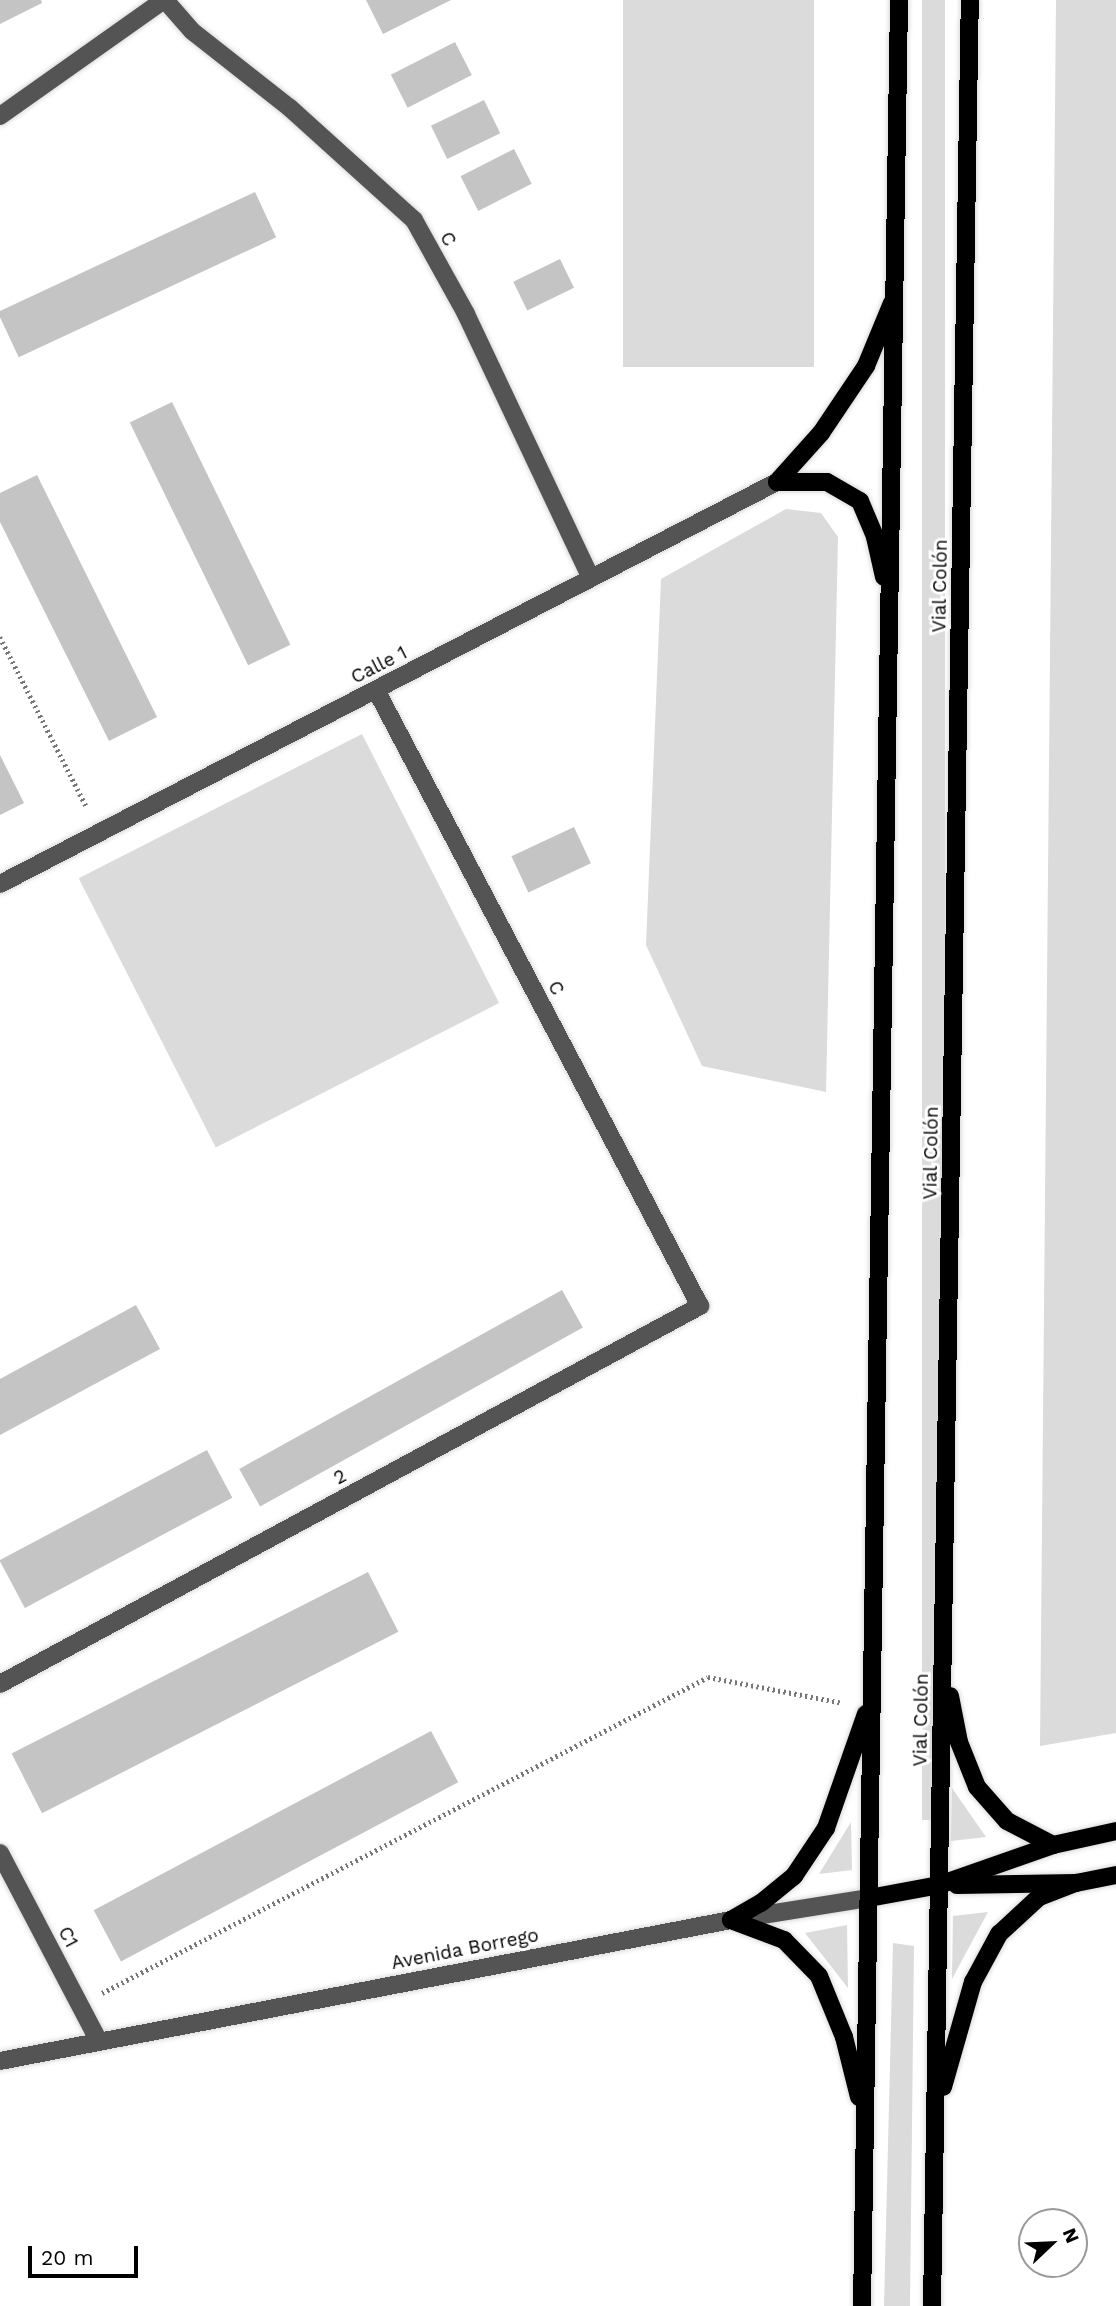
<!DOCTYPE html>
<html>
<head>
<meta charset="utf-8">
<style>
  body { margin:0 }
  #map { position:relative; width:1116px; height:2306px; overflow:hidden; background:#fff; font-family:"Work Sans",sans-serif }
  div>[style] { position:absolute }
  .green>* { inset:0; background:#dbdbdb; transform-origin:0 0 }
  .building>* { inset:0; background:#c4c4c4; transform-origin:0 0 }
  .path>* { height:4.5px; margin-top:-2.25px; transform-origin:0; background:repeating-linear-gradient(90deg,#767676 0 2px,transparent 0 5.5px) }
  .roads { filter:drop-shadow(0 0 2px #dbdbdb) drop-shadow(0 0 2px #dbdbdb) }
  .minor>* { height:18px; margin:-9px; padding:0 9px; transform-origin:9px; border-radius:9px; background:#545454 }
  .major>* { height:18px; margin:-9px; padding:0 9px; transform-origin:9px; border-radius:9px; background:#000 }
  span { translate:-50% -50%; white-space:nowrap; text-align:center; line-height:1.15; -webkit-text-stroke:6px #fff; paint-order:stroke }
  .street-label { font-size:19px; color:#000 }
  .north { position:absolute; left:1018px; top:2208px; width:70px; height:70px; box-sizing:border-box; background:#fff; border:2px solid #999; border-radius:50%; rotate:67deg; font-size:19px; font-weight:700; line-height:28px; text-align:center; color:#000 }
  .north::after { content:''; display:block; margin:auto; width:24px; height:32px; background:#000; clip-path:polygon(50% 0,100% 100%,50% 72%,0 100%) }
  .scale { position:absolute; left:28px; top:2246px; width:110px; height:32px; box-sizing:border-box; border:4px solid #000; border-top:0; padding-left:9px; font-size:21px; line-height:24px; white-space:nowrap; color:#000; -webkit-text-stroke:5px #fff; paint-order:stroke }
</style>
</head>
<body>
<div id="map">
  <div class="green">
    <div style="left:623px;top:0;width:191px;height:367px"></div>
    <div style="left:922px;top:0;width:23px;height:1820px"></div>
    <div style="clip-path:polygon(1056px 0,1116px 0,1116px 1733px,1040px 1746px)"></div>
    <div style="clip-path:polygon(786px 509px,821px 513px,838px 537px,826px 1092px,702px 1066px,646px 945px,661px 579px)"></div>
    <div style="left:362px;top:734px;width:302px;height:318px;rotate:63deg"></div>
    <div style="clip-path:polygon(952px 1788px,986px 1837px,951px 1841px)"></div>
    <div style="clip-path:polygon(851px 1822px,852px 1870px,819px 1874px)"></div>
    <div style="clip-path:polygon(988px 1912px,952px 1979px,953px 1916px)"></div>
    <div style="clip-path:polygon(847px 1925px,848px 1988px,805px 1933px)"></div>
    <div style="clip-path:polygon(893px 1943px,914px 1946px,910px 2306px,884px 2306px)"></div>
  </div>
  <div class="building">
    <div style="clip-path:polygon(0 0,41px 0,42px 3px,0 24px)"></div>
    <div style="clip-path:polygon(366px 0,451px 0,383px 34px)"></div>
    <div style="left:455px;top:42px;width:37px;height:72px;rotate:63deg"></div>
    <div style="left:484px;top:100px;width:37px;height:59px;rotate:64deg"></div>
    <div style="left:514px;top:149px;width:39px;height:60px;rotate:63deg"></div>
    <div style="left:255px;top:192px;width:50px;height:284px;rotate:65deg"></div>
    <div style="left:560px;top:259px;width:32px;height:52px;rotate:64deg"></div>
    <div style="left:172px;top:402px;width:270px;height:47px;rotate:64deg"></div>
    <div style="clip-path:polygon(37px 475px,157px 717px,109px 741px,0 522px,0 493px)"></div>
    <div style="clip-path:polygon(0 755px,24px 803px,0 815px)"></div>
    <div style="left:574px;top:827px;width:40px;height:69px;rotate:65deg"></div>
    <div style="left:562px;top:1290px;width:43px;height:369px;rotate:61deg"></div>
    <div style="clip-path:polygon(136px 1305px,160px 1349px,0 1435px,0 1379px)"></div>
    <div style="left:207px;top:1450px;width:54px;height:235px;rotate:62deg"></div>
    <div style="left:368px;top:1572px;width:67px;height:400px;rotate:63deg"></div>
    <div style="left:431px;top:1731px;width:58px;height:382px;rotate:62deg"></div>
  </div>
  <div class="path">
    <div style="left:0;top:637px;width:192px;rotate:63deg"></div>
    <div style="left:102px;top:1993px;width:683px;rotate:-27.54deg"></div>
    <div style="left:708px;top:1677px;width:137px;rotate:10.9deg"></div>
  </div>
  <div class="roads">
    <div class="minor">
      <div style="left:165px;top:0;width:41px;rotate:48.9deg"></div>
      <div style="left:192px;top:31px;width:125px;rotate:38.2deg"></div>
      <div style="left:290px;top:108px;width:167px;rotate:42.1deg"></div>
      <div style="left:414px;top:220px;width:107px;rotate:61deg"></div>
      <div style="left:466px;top:314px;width:292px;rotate:64.7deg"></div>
      <div style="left:0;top:116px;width:201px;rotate:-35.3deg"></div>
      <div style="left:0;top:884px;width:875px;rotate:-27.36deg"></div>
      <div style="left:0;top:1684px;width:796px;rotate:-28.37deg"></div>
      <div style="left:700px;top:1306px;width:696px;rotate:-117.74deg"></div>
      <div style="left:0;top:1853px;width:211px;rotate:62.3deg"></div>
      <div style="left:0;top:2061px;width:744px;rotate:-10.92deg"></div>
      <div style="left:731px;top:1920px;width:140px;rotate:-9.1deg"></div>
    </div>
    <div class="major">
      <div style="left:777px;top:482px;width:66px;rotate:-48.1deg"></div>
      <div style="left:821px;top:433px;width:81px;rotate:-56.1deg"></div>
      <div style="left:866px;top:366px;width:68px;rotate:-67.6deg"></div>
      <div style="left:777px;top:482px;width:50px"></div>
      <div style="left:827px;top:482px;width:38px;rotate:30deg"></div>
      <div style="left:860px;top:501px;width:39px;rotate:67deg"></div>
      <div style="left:875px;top:537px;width:41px;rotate:77.3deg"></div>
      <div style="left:950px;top:1696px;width:47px;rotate:78.9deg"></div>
      <div style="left:959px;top:1742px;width:48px;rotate:68.2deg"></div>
      <div style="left:977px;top:1787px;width:45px;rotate:48.6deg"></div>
      <div style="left:1007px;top:1821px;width:52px;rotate:27.6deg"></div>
      <div style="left:957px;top:1885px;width:119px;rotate:-1deg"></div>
      <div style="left:1076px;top:1883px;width:41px;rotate:-11.3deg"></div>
      <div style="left:869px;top:1898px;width:71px;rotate:-10.5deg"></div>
      <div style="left:939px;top:1885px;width:121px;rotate:-19.3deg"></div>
      <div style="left:1053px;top:1845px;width:65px;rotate:-12.5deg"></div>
      <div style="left:731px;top:1920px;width:34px;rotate:-30deg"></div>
      <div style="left:761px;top:1903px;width:43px;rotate:-39.3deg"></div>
      <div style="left:794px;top:1876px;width:58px;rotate:-56.3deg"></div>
      <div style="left:826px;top:1828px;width:121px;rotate:-70.7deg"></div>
      <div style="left:731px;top:1920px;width:57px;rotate:20.7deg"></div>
      <div style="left:784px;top:1940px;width:50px;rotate:45.8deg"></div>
      <div style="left:819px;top:1976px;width:66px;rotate:67.7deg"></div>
      <div style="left:844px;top:2037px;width:62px;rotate:76deg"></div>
      <div style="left:943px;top:2087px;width:109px;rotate:-74.1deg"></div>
      <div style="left:973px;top:1982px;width:55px;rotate:-61.6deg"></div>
      <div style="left:999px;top:1934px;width:54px;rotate:-42.8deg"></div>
      <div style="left:1039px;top:1897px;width:40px;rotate:-21deg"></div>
      <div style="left:862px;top:2306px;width:2306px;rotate:-89.08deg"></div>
      <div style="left:932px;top:2306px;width:2306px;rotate:-89.06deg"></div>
    </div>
  </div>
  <div class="street-label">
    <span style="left:448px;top:239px;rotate:61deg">C</span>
    <span style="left:940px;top:586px;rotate:-89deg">Vial Colón</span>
    <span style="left:379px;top:665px;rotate:-27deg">Calle 1</span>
    <span style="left:556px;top:988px;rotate:62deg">C</span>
    <span style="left:931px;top:1153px;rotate:-89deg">Vial Colón</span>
    <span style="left:340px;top:1477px;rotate:-28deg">2</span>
    <span style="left:921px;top:1720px;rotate:-89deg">Vial Colón</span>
    <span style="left:68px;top:1937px;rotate:62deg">C1</span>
    <span style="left:465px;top:1949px;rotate:-11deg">Avenida Borrego</span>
  </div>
  <div class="north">N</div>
  <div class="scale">20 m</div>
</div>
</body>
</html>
